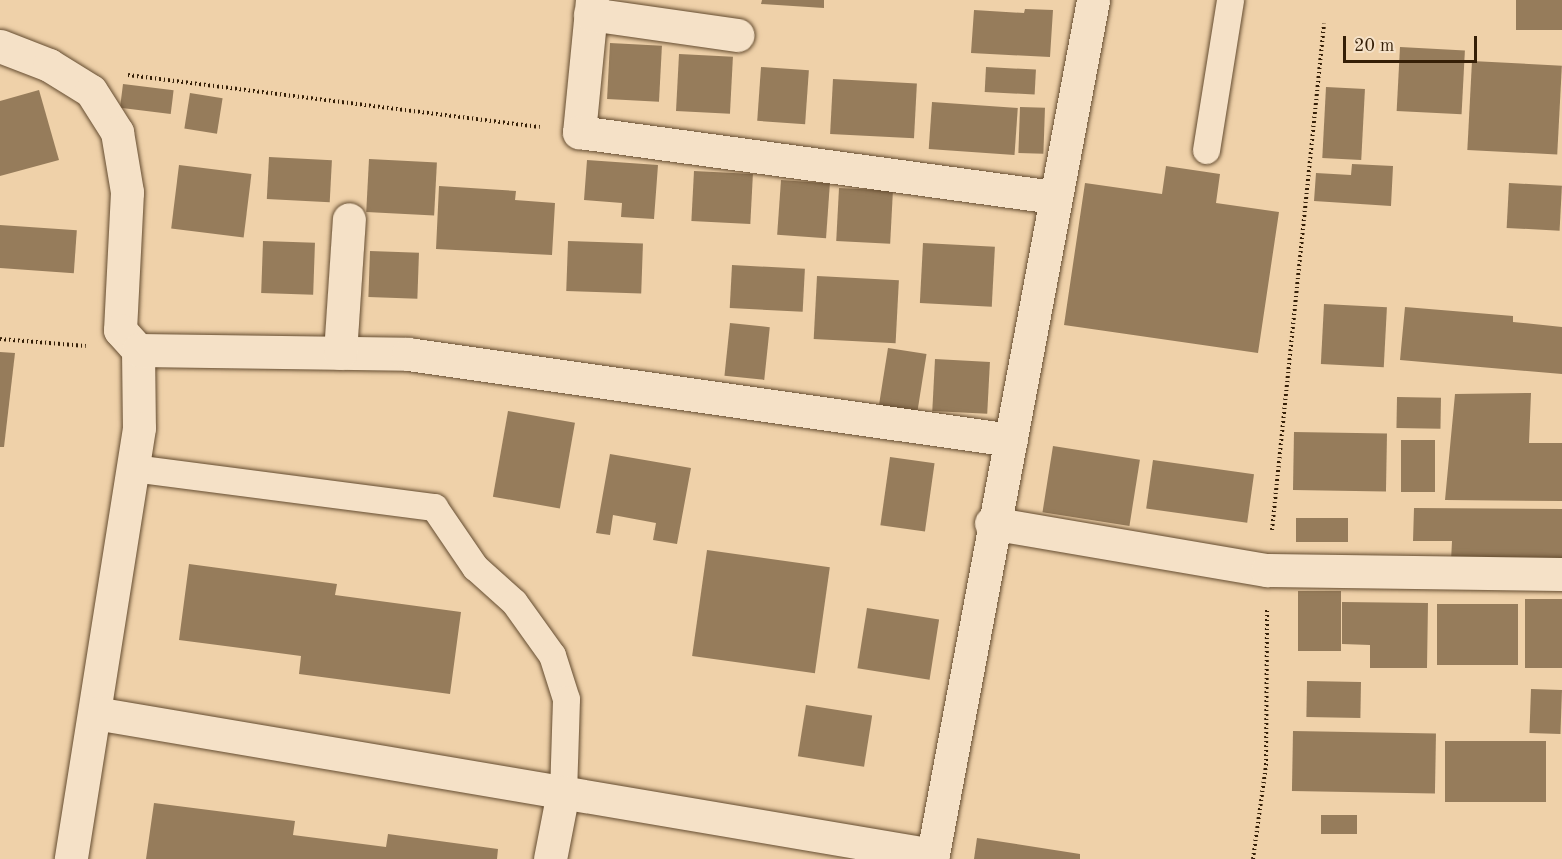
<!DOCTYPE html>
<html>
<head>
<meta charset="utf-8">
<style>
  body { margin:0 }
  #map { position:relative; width:1562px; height:859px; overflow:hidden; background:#efd1a9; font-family:"Old Standard TT",serif }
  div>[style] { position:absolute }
  .building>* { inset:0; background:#967c5b; transform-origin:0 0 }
  .path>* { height:4px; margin-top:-2px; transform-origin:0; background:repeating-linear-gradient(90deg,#351f07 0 1.5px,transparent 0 4.5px) }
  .roads { filter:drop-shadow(0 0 2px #644c30) drop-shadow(0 0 2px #644c30) }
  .lane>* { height:27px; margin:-13.5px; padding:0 13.5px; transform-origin:13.5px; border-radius:13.5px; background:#f5e1c7 }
  .street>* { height:33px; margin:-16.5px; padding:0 16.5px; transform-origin:16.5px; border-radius:16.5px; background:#f5e1c7 }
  span { translate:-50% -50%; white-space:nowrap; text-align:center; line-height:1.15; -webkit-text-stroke:4.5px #f5e1c7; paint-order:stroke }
  .scale { position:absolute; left:1343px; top:36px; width:134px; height:27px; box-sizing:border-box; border:3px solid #351f07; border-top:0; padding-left:8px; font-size:18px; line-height:21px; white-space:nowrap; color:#351f07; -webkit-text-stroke:4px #f5e1c7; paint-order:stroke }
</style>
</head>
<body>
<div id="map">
  <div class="building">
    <div style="clip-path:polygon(762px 0,824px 0,824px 8px,761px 4px)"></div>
    <div style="left:1516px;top:0;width:46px;height:30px"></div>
    <div style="clip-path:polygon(1025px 9px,1053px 10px,1050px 57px,971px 53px,974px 10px,1024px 13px)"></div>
    <div style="left:610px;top:43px;width:52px;height:56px;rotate:3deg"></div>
    <div style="left:1400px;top:47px;width:65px;height:64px;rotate:3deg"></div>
    <div style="left:679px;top:54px;width:54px;height:57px;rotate:3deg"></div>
    <div style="left:1472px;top:61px;width:90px;height:89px;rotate:3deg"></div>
    <div style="left:761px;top:67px;width:48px;height:54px;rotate:4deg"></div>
    <div style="left:986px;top:67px;width:50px;height:25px;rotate:3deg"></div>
    <div style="left:833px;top:79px;width:84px;height:55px;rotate:3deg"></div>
    <div style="left:123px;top:84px;width:51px;height:24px;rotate:7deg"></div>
    <div style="left:1326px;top:87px;width:39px;height:71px;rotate:3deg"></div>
    <div style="clip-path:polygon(39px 90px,59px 160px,0 176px,0 101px)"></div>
    <div style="left:190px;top:93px;width:33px;height:36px;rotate:9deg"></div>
    <div style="left:932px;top:102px;width:86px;height:47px;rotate:4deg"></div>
    <div style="left:1020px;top:107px;width:25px;height:46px;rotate:2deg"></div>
    <div style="left:269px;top:157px;width:63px;height:42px;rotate:3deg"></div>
    <div style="left:369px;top:159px;width:68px;height:53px;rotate:3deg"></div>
    <div style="clip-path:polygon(587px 160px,658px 165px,654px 219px,621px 217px,622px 203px,584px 200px)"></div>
    <div style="clip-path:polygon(1352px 164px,1393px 166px,1391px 206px,1314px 201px,1316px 173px,1351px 175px)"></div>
    <div style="left:179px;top:165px;width:73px;height:64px;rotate:7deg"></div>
    <div style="clip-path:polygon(1166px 166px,1220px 174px,1216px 203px,1279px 212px,1258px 353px,1064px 325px,1085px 183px,1162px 194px)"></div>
    <div style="left:694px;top:171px;width:59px;height:50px;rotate:3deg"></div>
    <div style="left:781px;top:180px;width:49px;height:55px;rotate:4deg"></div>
    <div style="left:1509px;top:183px;width:53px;height:45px;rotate:3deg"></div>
    <div style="clip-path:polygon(439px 186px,516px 191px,515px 200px,555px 203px,552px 255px,436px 249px)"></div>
    <div style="left:839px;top:188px;width:54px;height:53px;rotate:3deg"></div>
    <div style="left:0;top:225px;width:77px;height:43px;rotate:4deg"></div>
    <div style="left:263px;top:241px;width:52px;height:52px;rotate:2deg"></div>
    <div style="left:568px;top:241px;width:75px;height:50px;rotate:2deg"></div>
    <div style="left:923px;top:243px;width:72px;height:60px;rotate:3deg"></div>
    <div style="left:370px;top:251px;width:49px;height:46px;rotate:2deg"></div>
    <div style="left:732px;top:265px;width:73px;height:43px;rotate:3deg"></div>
    <div style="left:817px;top:276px;width:82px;height:63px;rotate:3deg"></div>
    <div style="left:1324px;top:304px;width:63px;height:60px;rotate:3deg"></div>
    <div style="clip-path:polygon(1405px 307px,1513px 316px,1513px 322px,1562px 327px,1562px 374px,1400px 360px)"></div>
    <div style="left:730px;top:323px;width:40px;height:53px;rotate:6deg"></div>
    <div style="left:888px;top:348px;width:39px;height:61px;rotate:9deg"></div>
    <div style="clip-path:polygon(0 352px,15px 353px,4px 447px,0 447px)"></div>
    <div style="left:935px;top:359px;width:55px;height:52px;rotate:3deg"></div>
    <div style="clip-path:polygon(1531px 393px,1529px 443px,1562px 443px,1562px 501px,1445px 500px,1455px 394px)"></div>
    <div style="left:1397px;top:397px;width:44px;height:31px;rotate:1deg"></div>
    <div style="left:508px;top:411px;width:68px;height:87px;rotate:10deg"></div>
    <div style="left:1294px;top:432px;width:93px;height:58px;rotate:1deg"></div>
    <div style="left:1401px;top:440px;width:34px;height:52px"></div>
    <div style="left:1053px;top:446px;width:88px;height:67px;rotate:9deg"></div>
    <div style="clip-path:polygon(610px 454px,691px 468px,677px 544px,653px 540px,656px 523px,613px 515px,610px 535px,596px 533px)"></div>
    <div style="left:890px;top:457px;width:45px;height:69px;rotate:8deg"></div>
    <div style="left:1153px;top:460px;width:102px;height:49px;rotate:8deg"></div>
    <div style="clip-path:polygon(1414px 508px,1562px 509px,1562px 562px,1451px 561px,1452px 541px,1413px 541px)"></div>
    <div style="left:1296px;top:518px;width:52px;height:24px"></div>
    <div style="left:707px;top:550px;width:124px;height:107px;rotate:8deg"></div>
    <div style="clip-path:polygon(189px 564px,337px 584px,335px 595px,461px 612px,450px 694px,299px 674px,301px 656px,179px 640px)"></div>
    <div style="left:1298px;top:591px;width:43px;height:60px"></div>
    <div style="left:1525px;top:599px;width:37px;height:69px"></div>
    <div style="clip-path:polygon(1342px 602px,1428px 603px,1427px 668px,1370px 668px,1370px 645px,1342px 644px)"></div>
    <div style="left:1437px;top:604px;width:81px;height:61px"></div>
    <div style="left:867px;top:608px;width:73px;height:61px;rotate:9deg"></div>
    <div style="left:1307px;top:681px;width:54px;height:36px;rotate:1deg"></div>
    <div style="left:1531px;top:689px;width:31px;height:44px;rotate:2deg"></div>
    <div style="left:806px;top:705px;width:67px;height:52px;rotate:9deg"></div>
    <div style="left:1293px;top:731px;width:143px;height:60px;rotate:1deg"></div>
    <div style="left:1445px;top:741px;width:101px;height:61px"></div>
    <div style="clip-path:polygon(154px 803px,295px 821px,293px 835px,386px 847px,388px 834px,498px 849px,497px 859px,146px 859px)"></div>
    <div style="left:1321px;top:815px;width:36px;height:19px"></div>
    <div style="clip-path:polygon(977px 838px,1080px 854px,1080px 859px,974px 859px)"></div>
  </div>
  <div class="path">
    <div style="left:128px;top:75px;width:415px;rotate:7.2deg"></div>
    <div style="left:0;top:339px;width:86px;rotate:4.7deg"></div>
    <div style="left:1272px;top:530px;width:509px;rotate:-84.13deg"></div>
    <div style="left:1253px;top:859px;width:95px;rotate:-82.1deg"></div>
    <div style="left:1266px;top:765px;width:155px;rotate:-89.6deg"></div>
  </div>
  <div class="roads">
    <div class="lane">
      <div style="left:1206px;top:150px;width:152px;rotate:-80.9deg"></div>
      <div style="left:133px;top:468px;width:304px;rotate:7.4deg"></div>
      <div style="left:434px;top:507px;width:73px;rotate:55.7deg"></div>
      <div style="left:475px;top:567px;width:52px;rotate:41.9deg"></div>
      <div style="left:514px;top:602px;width:65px;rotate:54.4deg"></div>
      <div style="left:552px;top:655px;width:46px;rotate:72.3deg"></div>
      <div style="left:566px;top:699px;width:93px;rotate:91.8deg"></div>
    </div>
    <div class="street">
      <div style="left:592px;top:0;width:133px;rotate:95.6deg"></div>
      <div style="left:579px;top:132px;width:481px;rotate:7.8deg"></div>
      <div style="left:590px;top:14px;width:149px;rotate:8.1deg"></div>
      <div style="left:0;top:46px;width:53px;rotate:21.2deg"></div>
      <div style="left:49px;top:65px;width:49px;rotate:31.8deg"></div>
      <div style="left:91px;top:91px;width:49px;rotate:57.6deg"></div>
      <div style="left:117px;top:132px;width:61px;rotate:80.5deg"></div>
      <div style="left:127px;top:192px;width:138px;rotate:92.9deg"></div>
      <div style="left:120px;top:330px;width:27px;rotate:48deg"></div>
      <div style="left:138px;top:350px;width:78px;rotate:89.3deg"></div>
      <div style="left:139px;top:428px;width:436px;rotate:99deg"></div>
      <div style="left:138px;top:350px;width:270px;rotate:0.8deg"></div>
      <div style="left:408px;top:354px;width:609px;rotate:8.12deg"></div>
      <div style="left:340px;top:353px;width:134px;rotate:-86.2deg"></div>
      <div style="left:991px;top:523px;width:280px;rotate:9.7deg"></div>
      <div style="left:1267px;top:570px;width:295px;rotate:0.8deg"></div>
      <div style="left:95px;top:713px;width:850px;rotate:9.62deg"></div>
      <div style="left:550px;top:859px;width:68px;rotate:-79deg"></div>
      <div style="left:932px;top:859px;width:874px;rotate:-79.38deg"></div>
    </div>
  </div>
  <div class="scale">20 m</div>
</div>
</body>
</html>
